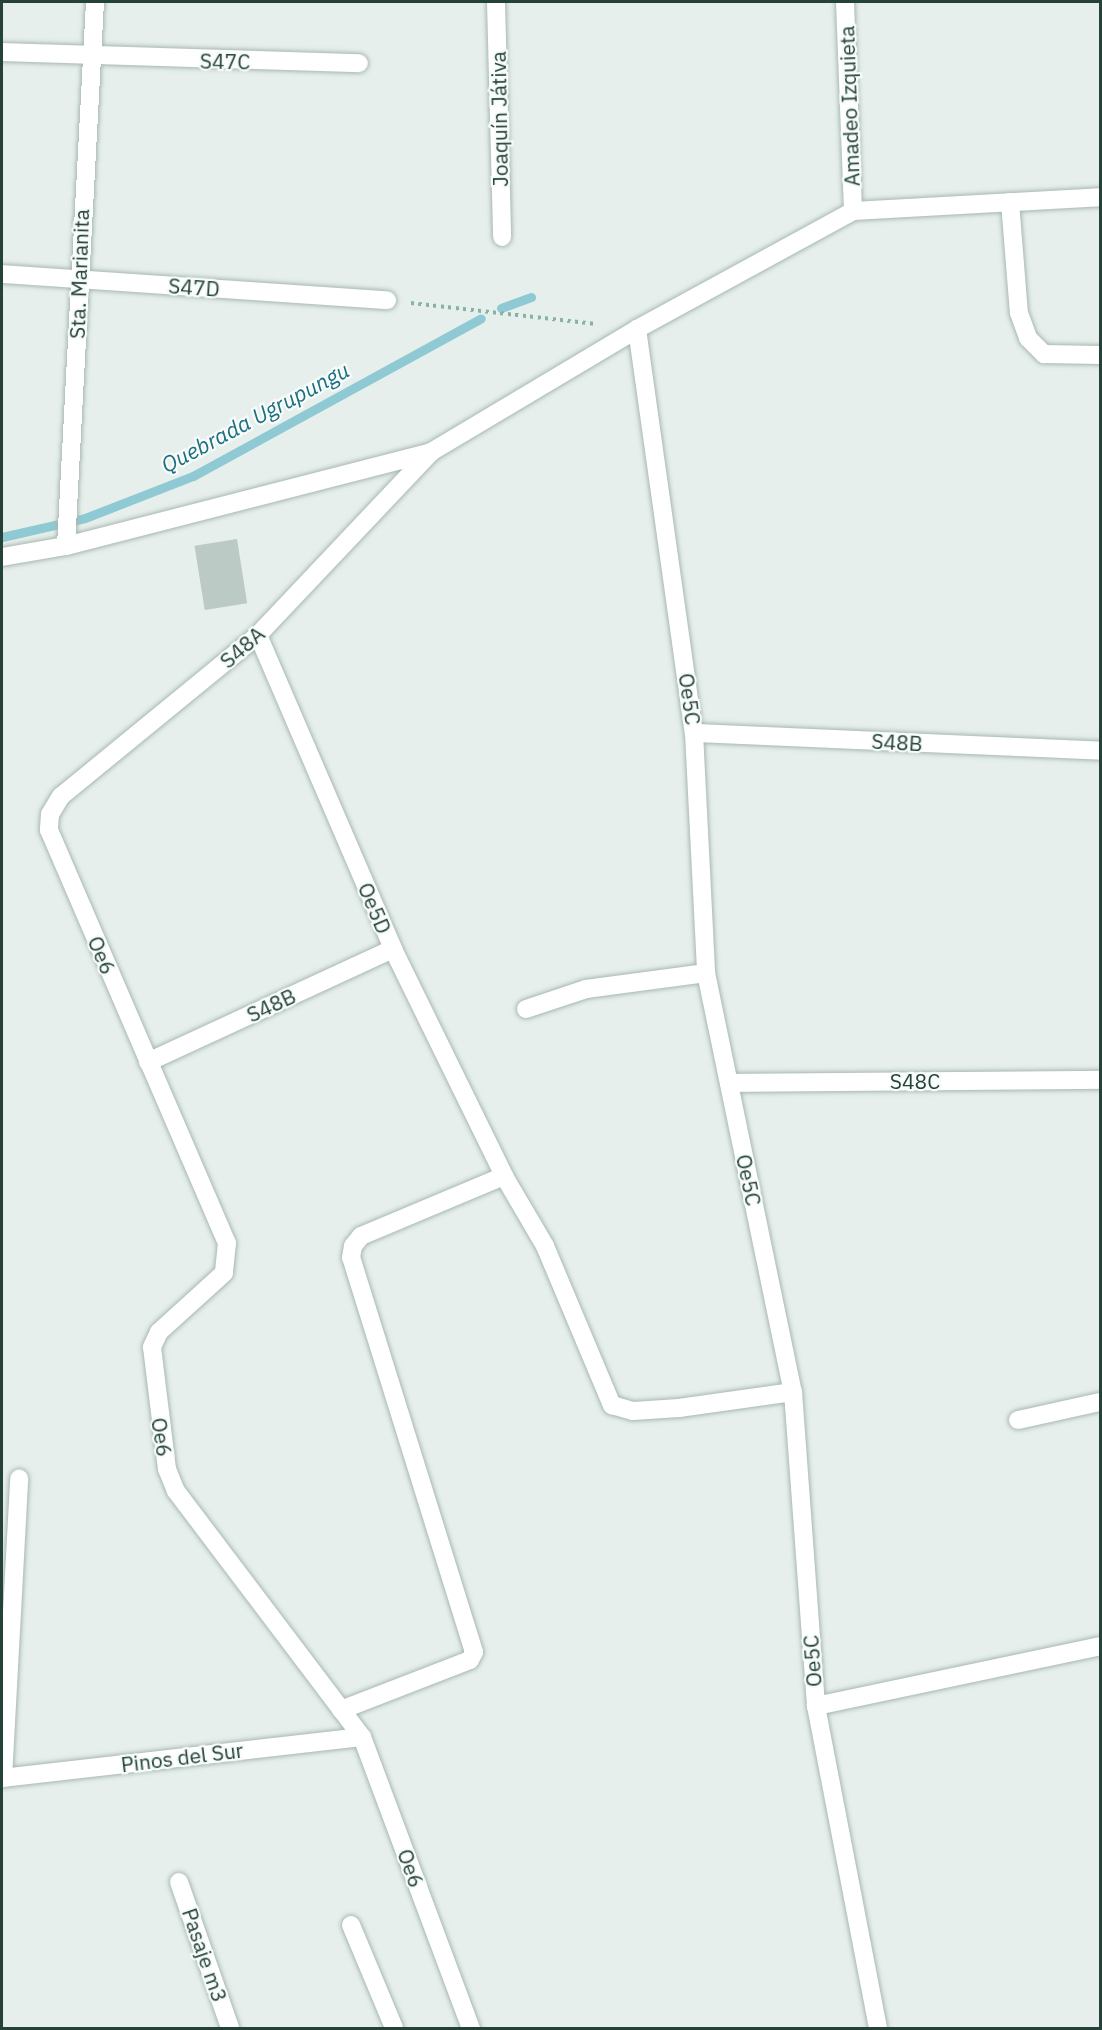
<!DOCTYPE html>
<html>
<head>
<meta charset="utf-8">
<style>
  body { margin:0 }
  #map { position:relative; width:1102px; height:2030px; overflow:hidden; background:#e6efeb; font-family:"IBM Plex Sans",sans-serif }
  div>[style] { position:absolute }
  .stream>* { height:9px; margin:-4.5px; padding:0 4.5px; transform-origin:4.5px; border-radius:4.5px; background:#8ec9d4 }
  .building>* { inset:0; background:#bbcac4; transform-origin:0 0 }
  .path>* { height:4px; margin-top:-2px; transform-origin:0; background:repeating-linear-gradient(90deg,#86b3a5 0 3px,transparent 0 7.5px) }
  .roads { filter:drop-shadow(0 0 2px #a8b8b2) drop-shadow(0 0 2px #a8b8b2) }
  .minor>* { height:18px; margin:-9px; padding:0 9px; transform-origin:9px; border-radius:9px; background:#fff }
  span { translate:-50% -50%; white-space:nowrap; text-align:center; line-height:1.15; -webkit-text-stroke:4.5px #f7fbf9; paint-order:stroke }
  .street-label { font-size:21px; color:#24423a }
  .water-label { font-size:22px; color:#1c6f80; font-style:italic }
  .frame { position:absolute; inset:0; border:3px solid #24423a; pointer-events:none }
</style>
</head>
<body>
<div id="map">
  <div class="stream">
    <div style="left:501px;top:308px;width:32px;rotate:-20deg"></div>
    <div style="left:2px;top:537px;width:85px;rotate:-12.9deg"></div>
    <div style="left:85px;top:518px;width:116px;rotate:-21.3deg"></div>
    <div style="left:193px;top:476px;width:328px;rotate:-28.7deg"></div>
  </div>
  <div class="building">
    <div style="left:237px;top:539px;width:65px;height:43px;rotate:81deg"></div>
  </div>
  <div class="path">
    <div style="left:411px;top:303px;width:184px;rotate:6.5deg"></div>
  </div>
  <div class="roads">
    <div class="minor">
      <div style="left:496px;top:2px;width:235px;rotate:88.5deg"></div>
      <div style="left:845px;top:2px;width:209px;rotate:87.8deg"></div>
      <div style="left:2px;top:52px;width:357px;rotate:1.8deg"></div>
      <div style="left:1010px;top:202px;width:111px;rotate:85.4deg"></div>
      <div style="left:1019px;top:313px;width:27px;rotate:70deg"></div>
      <div style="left:1028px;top:338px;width:23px;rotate:45deg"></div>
      <div style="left:1044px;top:354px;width:56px;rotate:1deg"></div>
      <div style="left:2px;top:274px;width:386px;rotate:3.9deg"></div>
      <div style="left:637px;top:329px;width:408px;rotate:82deg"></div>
      <div style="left:694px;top:733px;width:240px;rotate:87.1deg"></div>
      <div style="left:706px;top:973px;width:428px;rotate:78.3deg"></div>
      <div style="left:793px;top:1392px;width:315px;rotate:85.8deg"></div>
      <div style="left:816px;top:1706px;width:328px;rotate:79.1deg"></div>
      <div style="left:431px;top:452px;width:252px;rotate:133.4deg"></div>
      <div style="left:258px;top:635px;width:254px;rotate:140.7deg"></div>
      <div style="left:61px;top:796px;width:21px;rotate:121deg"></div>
      <div style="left:50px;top:814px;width:16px;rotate:94deg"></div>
      <div style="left:49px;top:830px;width:450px;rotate:66.7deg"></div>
      <div style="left:227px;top:1243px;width:30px;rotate:96deg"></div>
      <div style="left:224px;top:1273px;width:88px;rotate:137.8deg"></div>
      <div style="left:159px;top:1332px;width:17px;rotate:115deg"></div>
      <div style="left:152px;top:1347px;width:123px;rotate:83deg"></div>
      <div style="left:167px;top:1469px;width:24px;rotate:68deg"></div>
      <div style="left:176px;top:1491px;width:308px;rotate:52.9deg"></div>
      <div style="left:362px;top:1737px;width:311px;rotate:69.5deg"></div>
      <div style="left:66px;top:546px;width:545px;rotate:-86.95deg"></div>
      <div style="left:2px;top:557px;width:65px;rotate:-9.8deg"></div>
      <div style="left:66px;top:546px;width:377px;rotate:-14.4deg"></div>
      <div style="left:431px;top:452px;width:240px;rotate:-30.8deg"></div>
      <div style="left:637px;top:329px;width:246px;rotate:-28.6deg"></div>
      <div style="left:853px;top:211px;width:247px;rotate:-3.2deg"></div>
      <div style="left:258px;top:635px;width:342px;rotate:66.7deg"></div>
      <div style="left:393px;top:949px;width:253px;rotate:63.9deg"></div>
      <div style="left:504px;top:1176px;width:81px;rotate:59.6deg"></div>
      <div style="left:545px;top:1246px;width:173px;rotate:67.2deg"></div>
      <div style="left:612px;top:1405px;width:22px;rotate:16deg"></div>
      <div style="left:633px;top:1411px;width:46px;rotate:-3.7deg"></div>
      <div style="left:679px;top:1408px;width:115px;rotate:-8deg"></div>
      <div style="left:694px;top:733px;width:406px;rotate:2.5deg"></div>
      <div style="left:526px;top:1009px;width:63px;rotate:-18.4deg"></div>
      <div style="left:586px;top:989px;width:121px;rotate:-7.6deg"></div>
      <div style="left:148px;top:1062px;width:270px;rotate:-24.8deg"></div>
      <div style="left:729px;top:1083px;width:371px;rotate:-0.5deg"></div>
      <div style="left:1018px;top:1420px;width:84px;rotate:-12.4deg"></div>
      <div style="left:816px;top:1706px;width:290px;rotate:-11.9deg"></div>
      <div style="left:341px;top:1710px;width:138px;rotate:-21.2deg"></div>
      <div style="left:470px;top:1660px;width:9px;rotate:-63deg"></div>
      <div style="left:474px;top:1652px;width:413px;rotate:-107.3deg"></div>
      <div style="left:351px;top:1258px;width:12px;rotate:-81deg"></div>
      <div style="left:353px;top:1246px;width:13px;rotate:-51deg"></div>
      <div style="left:361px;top:1236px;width:155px;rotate:-22.8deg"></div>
      <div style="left:2px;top:1778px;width:362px;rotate:-6.5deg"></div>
      <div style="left:3px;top:1778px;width:300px;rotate:-86.9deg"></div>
      <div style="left:179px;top:1882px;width:155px;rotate:70.7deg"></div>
      <div style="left:351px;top:1925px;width:112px;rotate:67.3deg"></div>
    </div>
  </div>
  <div class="street-label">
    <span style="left:225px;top:61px;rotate:1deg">S47C</span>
    <span style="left:849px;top:106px;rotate:-92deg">Amadeo Izquieta</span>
    <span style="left:499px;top:119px;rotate:-91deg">Joaquín Játiva</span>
    <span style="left:79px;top:274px;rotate:-88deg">Sta. Marianita</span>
    <span style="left:194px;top:287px;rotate:4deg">S47D</span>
    <span style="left:242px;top:647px;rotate:-41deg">S48A</span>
    <span style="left:690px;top:699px;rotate:82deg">Oe5C</span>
    <span style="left:897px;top:742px;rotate:3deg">S48B</span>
    <span style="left:375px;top:908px;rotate:67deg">Oe5D</span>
    <span style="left:102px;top:955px;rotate:67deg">Oe6</span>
    <span style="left:271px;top:1005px;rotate:-25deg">S48B</span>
    <span style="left:915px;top:1081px">S48C</span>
    <span style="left:749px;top:1180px;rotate:78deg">Oe5C</span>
    <span style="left:162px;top:1437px;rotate:81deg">Oe6</span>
    <span style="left:812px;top:1661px;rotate:-94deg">Oe5C</span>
    <span style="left:182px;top:1757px;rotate:-7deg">Pinos del Sur</span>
    <span style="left:411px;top:1868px;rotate:70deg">Oe6</span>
    <span style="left:205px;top:1955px;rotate:71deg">Pasaje m3</span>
  </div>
  <div class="water-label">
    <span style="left:255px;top:417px;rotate:-28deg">Quebrada Ugrupungu</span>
  </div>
  <div class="frame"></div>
</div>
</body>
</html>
